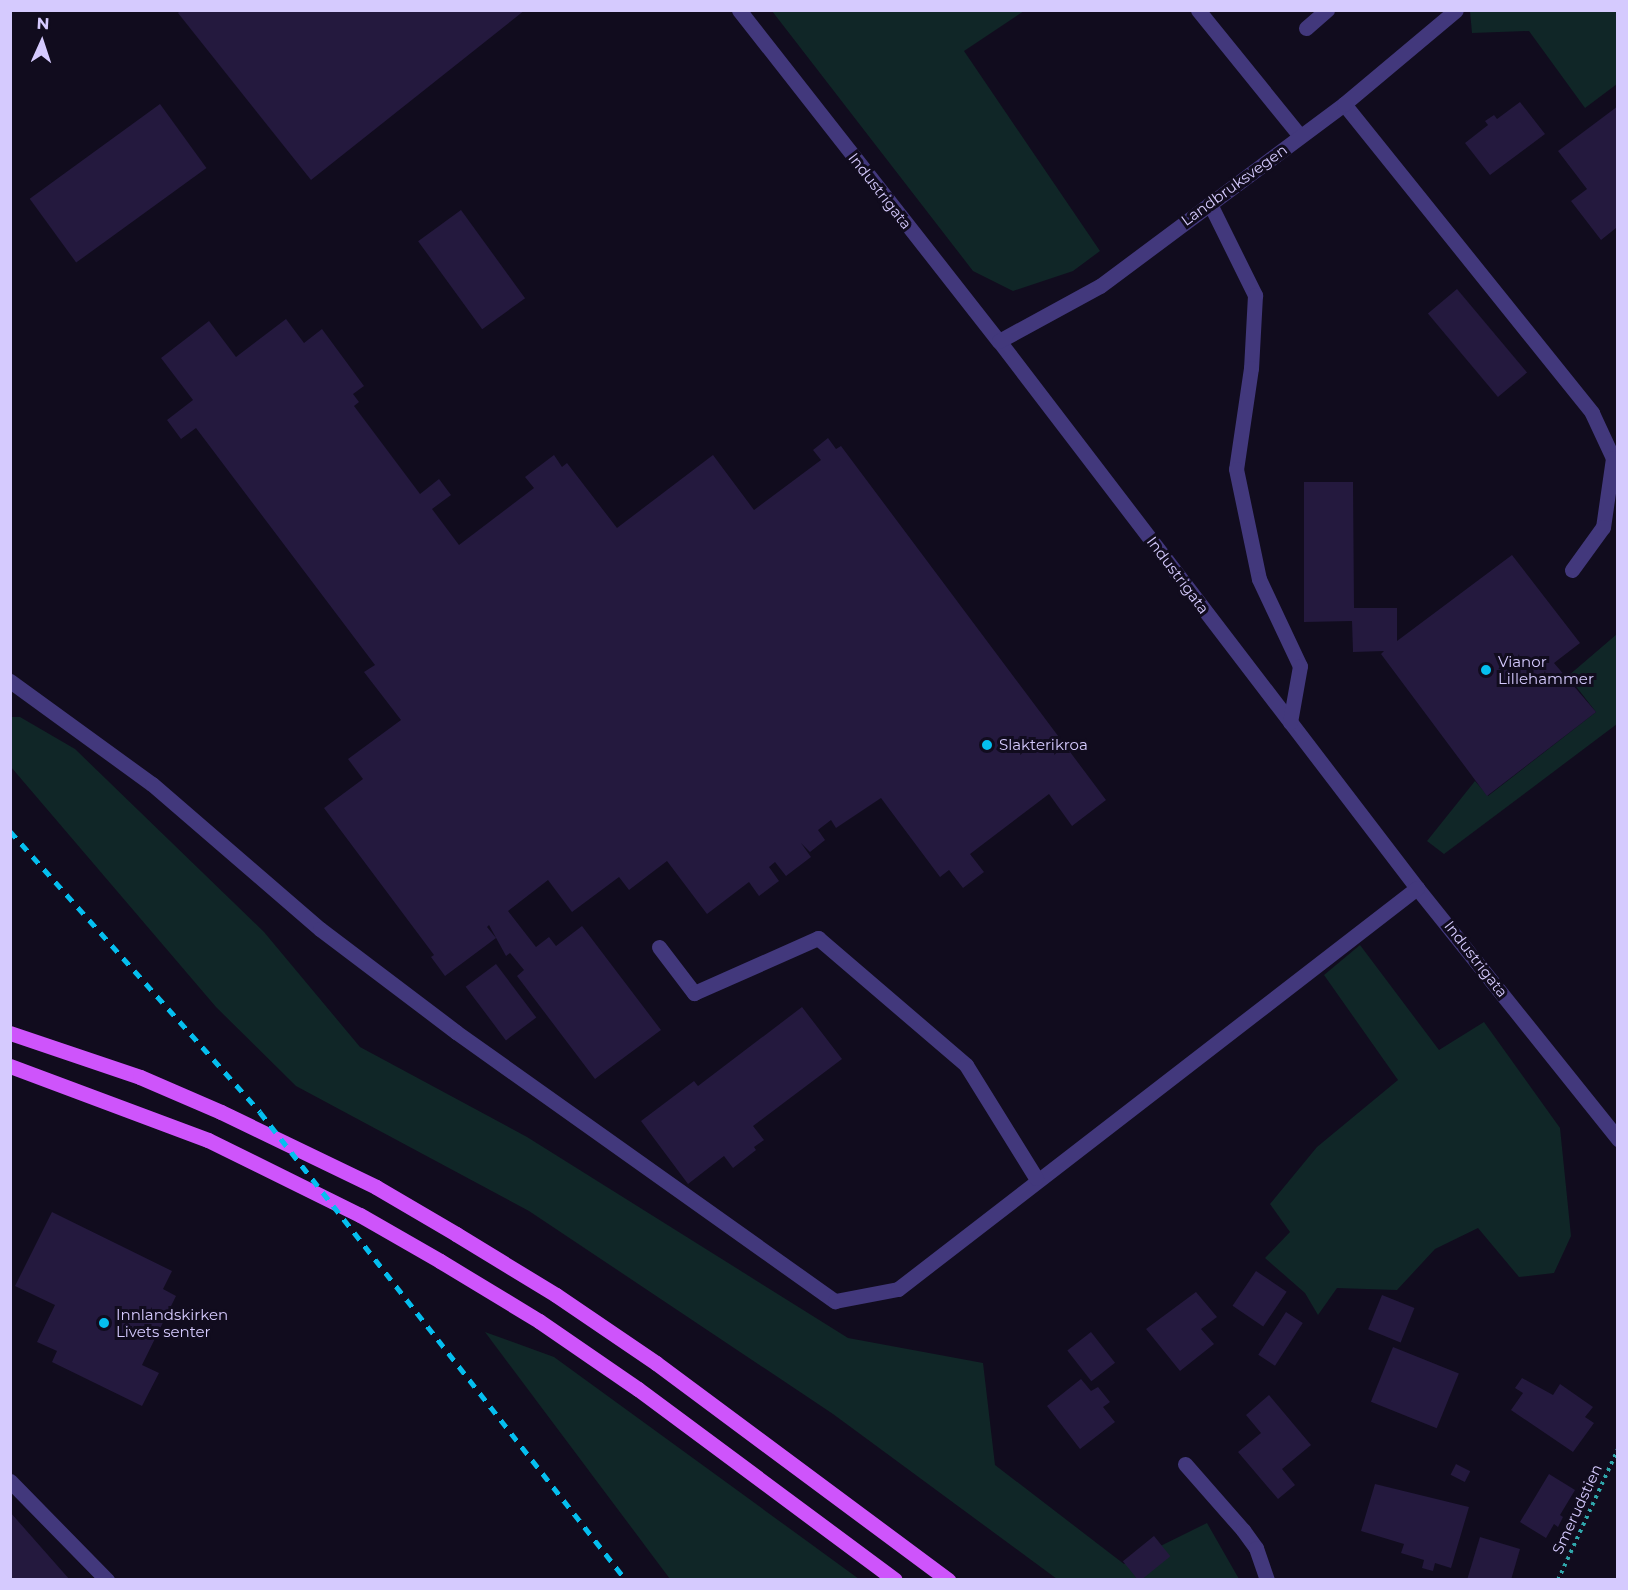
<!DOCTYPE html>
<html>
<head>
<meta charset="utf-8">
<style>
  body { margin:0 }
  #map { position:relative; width:1628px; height:1590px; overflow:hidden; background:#110c1e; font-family:Montserrat,sans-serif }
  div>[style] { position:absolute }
  .green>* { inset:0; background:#102627 }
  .building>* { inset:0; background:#24193e; transform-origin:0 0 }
  .path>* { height:4px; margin-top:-2px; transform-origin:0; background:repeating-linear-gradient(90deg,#30a7ac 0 3px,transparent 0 7.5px) }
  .minor>* { height:15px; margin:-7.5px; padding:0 7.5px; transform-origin:7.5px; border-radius:7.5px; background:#42387c }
  .major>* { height:15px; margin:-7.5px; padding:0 7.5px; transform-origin:7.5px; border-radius:7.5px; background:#ce54fb }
  .rail>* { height:4.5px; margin-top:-2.25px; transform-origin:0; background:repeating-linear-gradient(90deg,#05bfef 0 9px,transparent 0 17px) }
  .dots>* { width:16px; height:16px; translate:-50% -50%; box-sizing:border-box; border:3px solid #110c1e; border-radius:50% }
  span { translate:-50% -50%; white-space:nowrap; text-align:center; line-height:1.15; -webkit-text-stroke:6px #110c1e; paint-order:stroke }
  .street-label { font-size:15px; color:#d5cafe }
  .poi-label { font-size:15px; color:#d5cafe }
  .left { translate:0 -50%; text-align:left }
  .frame { position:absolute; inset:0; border:12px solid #d5cafe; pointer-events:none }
  .north { position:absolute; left:12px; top:12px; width:60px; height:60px; -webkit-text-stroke:4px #110c1e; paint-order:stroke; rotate:3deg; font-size:16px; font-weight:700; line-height:24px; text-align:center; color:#d5cafe }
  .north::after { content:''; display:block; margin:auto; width:21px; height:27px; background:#d5cafe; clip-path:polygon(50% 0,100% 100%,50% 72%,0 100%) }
</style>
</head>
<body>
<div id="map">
  <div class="green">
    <div style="clip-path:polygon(772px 11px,1024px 11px,964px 51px,1100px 251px,1073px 271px,1013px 291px,973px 271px)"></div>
    <div style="clip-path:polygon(1470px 11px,1617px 11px,1617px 84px,1585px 108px,1529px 31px,1472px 33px)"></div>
    <div style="clip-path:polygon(1617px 634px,1617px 724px,1444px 854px,1427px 841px,1475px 781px,1488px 796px,1596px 712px,1568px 676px)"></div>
    <div style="clip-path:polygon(10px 717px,20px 717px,75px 749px,264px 932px,360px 1047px,527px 1137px,848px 1338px,983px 1363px,995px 1465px,1124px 1564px,1207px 1523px,1239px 1579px,1057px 1579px,833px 1414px,529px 1211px,296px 1086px,216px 1007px,11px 767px)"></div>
    <div style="clip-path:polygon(1360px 945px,1439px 1050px,1484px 1022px,1560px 1128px,1571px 1236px,1554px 1273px,1519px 1277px,1478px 1228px,1435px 1249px,1397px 1290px,1337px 1288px,1318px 1315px,1305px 1293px,1265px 1258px,1290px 1232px,1270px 1204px,1317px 1147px,1398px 1080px,1324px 975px)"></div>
    <div style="clip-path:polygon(485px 1332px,554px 1357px,859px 1579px,670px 1579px)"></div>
  </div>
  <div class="building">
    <div style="clip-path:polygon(181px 10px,525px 10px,311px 180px,178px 13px)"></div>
    <div style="clip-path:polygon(1520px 102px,1545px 134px,1490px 175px,1465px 143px,1488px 125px,1485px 121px,1494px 115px,1497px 119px)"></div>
    <div style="left:160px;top:104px;width:79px;height:161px;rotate:54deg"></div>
    <div style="clip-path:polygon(1618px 106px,1618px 231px,1616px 228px,1601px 240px,1571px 201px,1587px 189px,1558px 151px)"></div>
    <div style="left:461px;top:210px;width:109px;height:53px;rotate:54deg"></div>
    <div style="left:1457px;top:289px;width:109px;height:38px;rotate:50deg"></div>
    <div style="clip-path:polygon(286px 319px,304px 343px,322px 329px,364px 386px,353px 394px,359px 402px,354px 406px,420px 494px,439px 479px,451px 495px,432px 509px,459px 545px,534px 488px,525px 477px,554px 455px,562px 467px,567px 463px,617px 528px,713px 455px,754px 510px,821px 460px,813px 450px,828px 438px,836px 449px,841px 446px,1106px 800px,1072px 826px,1049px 794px,970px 854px,984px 872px,963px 888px,949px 870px,940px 877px,881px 798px,836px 828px,831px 820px,818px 830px,825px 840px,810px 852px,801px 843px,811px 857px,786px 876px,775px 862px,769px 867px,779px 881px,759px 896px,749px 882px,707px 914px,667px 861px,629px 890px,619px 877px,572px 912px,548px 880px,508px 911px,536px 947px,549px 937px,556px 946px,582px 926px,661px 1030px,595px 1079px,517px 976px,524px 970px,510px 953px,506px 956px,489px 925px,487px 927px,496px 938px,445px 976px,431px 957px,434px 955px,324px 808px,363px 779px,348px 759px,401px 720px,364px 672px,375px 665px,196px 428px,181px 439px,167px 420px,193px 400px,161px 358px,209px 321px,236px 357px)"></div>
    <div style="clip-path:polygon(1304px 482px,1353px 482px,1354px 608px,1397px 608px,1397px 641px,1512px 555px,1580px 643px,1554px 663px,1596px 712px,1487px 796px,1381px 654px,1384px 651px,1353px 652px,1352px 621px,1304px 622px)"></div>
    <div style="left:496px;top:964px;width:67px;height:38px;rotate:53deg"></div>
    <div style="clip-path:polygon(802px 1007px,842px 1059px,753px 1126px,764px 1140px,754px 1147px,756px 1150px,733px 1168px,724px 1156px,688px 1184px,641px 1121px,694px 1081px,698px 1086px)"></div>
    <div style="clip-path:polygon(52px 1212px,172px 1271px,163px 1289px,176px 1296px,142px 1365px,159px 1373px,142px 1406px,52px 1362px,57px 1351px,37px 1342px,55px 1305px,15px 1286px)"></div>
    <div style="left:1256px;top:1271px;width:37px;height:42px;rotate:34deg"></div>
    <div style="clip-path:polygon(1196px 1292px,1217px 1317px,1201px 1329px,1214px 1344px,1180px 1371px,1146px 1329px)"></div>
    <div style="left:1382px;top:1295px;width:35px;height:37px;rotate:22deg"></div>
    <div style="left:1286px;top:1312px;width:20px;height:51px;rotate:33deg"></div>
    <div style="left:1091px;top:1332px;width:39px;height:30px;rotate:52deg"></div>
    <div style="left:1393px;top:1347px;width:71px;height:59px;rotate:22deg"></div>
    <div style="clip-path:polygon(1522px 1378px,1553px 1395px,1560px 1384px,1593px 1407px,1585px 1417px,1594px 1423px,1573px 1452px,1511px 1410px,1523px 1393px,1515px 1388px)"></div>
    <div style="clip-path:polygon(1081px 1379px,1091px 1391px,1098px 1387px,1110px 1402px,1103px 1407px,1115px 1422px,1080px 1449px,1047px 1406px)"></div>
    <div style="clip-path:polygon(1269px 1395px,1311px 1445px,1282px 1469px,1295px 1485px,1278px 1499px,1238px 1452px,1261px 1433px,1246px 1415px)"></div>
    <div style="left:1456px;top:1464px;width:16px;height:12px;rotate:27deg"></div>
    <div style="clip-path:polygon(1549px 1474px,1575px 1490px,1560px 1515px,1563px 1517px,1558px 1527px,1554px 1524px,1546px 1538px,1520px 1522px)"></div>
    <div style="clip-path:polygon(1375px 1484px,1469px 1507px,1451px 1568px,1435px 1563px,1433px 1571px,1422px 1568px,1424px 1560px,1401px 1553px,1404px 1544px,1361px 1531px)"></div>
    <div style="clip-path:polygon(10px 1512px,70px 1580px,10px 1580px)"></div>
    <div style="left:1154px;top:1536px;width:26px;height:40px;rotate:51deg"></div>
    <div style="clip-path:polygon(1480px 1537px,1520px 1549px,1511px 1580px,1467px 1580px)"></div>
  </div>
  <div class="path">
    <div style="left:1558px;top:1580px;width:144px;rotate:-65.4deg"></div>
  </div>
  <div class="minor">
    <div style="left:739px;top:10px;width:421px;rotate:51.9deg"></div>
    <div style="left:999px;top:341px;width:688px;rotate:52.61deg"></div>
    <div style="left:1417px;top:888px;width:322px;rotate:51.3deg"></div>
    <div style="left:1198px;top:10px;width:162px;rotate:51deg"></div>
    <div style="left:1306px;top:28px;width:28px;rotate:-41deg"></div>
    <div style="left:1344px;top:104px;width:396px;rotate:51.2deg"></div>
    <div style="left:1592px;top:413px;width:50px;rotate:65deg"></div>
    <div style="left:1613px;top:458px;width:70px;rotate:98.2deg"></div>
    <div style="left:1603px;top:527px;width:53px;rotate:125.8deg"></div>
    <div style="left:1210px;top:204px;width:102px;rotate:63.7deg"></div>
    <div style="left:1255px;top:295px;width:73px;rotate:93.1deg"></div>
    <div style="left:1251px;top:368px;width:102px;rotate:98.4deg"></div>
    <div style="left:1236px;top:469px;width:112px;rotate:78.2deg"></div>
    <div style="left:1259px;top:579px;width:96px;rotate:64.8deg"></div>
    <div style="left:1300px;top:666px;width:57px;rotate:100.1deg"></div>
    <div style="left:999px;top:341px;width:115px;rotate:-28.6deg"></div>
    <div style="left:1100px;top:286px;width:304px;rotate:-36.7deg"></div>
    <div style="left:1344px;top:104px;width:146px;rotate:-40deg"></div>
    <div style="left:10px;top:681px;width:175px;rotate:36deg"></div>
    <div style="left:152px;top:784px;width:222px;rotate:40.8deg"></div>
    <div style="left:320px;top:929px;width:171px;rotate:37.1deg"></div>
    <div style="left:456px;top:1032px;width:465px;rotate:35.4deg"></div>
    <div style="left:835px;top:1301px;width:64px;rotate:-10.8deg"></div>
    <div style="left:898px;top:1289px;width:656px;rotate:-37.69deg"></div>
    <div style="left:659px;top:947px;width:58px;rotate:52.7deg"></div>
    <div style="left:694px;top:993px;width:136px;rotate:-23.9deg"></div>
    <div style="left:818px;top:938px;width:195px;rotate:40.6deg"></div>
    <div style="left:966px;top:1065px;width:133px;rotate:58.2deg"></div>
    <div style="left:1185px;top:1464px;width:88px;rotate:48.7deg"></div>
    <div style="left:1243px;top:1530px;width:22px;rotate:54deg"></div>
    <div style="left:1256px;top:1548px;width:34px;rotate:71deg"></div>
    <div style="left:10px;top:1481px;width:139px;rotate:45.6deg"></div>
  </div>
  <div class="major">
    <div style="left:10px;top:1033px;width:137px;rotate:18.7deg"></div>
    <div style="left:140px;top:1077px;width:88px;rotate:23.4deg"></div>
    <div style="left:221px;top:1112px;width:172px;rotate:25.8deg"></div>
    <div style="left:376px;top:1187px;width:93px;rotate:30.4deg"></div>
    <div style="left:456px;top:1234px;width:117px;rotate:31.4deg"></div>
    <div style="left:556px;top:1295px;width:121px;rotate:34.2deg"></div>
    <div style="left:656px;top:1363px;width:364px;rotate:36.6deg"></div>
    <div style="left:10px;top:1066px;width:211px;rotate:20.5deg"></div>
    <div style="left:208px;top:1140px;width:169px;rotate:26.3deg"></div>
    <div style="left:360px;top:1215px;width:92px;rotate:29.9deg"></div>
    <div style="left:440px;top:1261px;width:116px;rotate:31.2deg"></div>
    <div style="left:539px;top:1321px;width:120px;rotate:34.5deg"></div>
    <div style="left:638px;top:1389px;width:320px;rotate:36.6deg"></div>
  </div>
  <div class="rail">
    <div style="left:10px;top:831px;width:376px;rotate:48.3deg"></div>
    <div style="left:260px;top:1112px;width:594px;rotate:51.97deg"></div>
  </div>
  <div class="dots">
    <div style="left:1486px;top:670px;background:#05bfef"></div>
    <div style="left:987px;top:745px;background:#05bfef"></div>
    <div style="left:104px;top:1323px;background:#05bfef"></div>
  </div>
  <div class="street-label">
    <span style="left:1234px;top:185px;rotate:-36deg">Landbruksvegen</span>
    <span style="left:880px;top:191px;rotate:52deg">Industrigata</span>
    <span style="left:1178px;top:575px;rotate:53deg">Industrigata</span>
    <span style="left:1476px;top:959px;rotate:52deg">Industrigata</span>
    <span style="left:1577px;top:1509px;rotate:-65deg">Smerudstien</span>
  </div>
  <div class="poi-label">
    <span class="left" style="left:1498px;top:670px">Vianor<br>Lillehammer</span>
    <span class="left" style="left:999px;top:745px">Slakterikroa</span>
    <span class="left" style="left:116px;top:1323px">Innlandskirken<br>Livets senter</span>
  </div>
  <div class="frame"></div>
  <div class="north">N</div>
</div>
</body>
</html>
